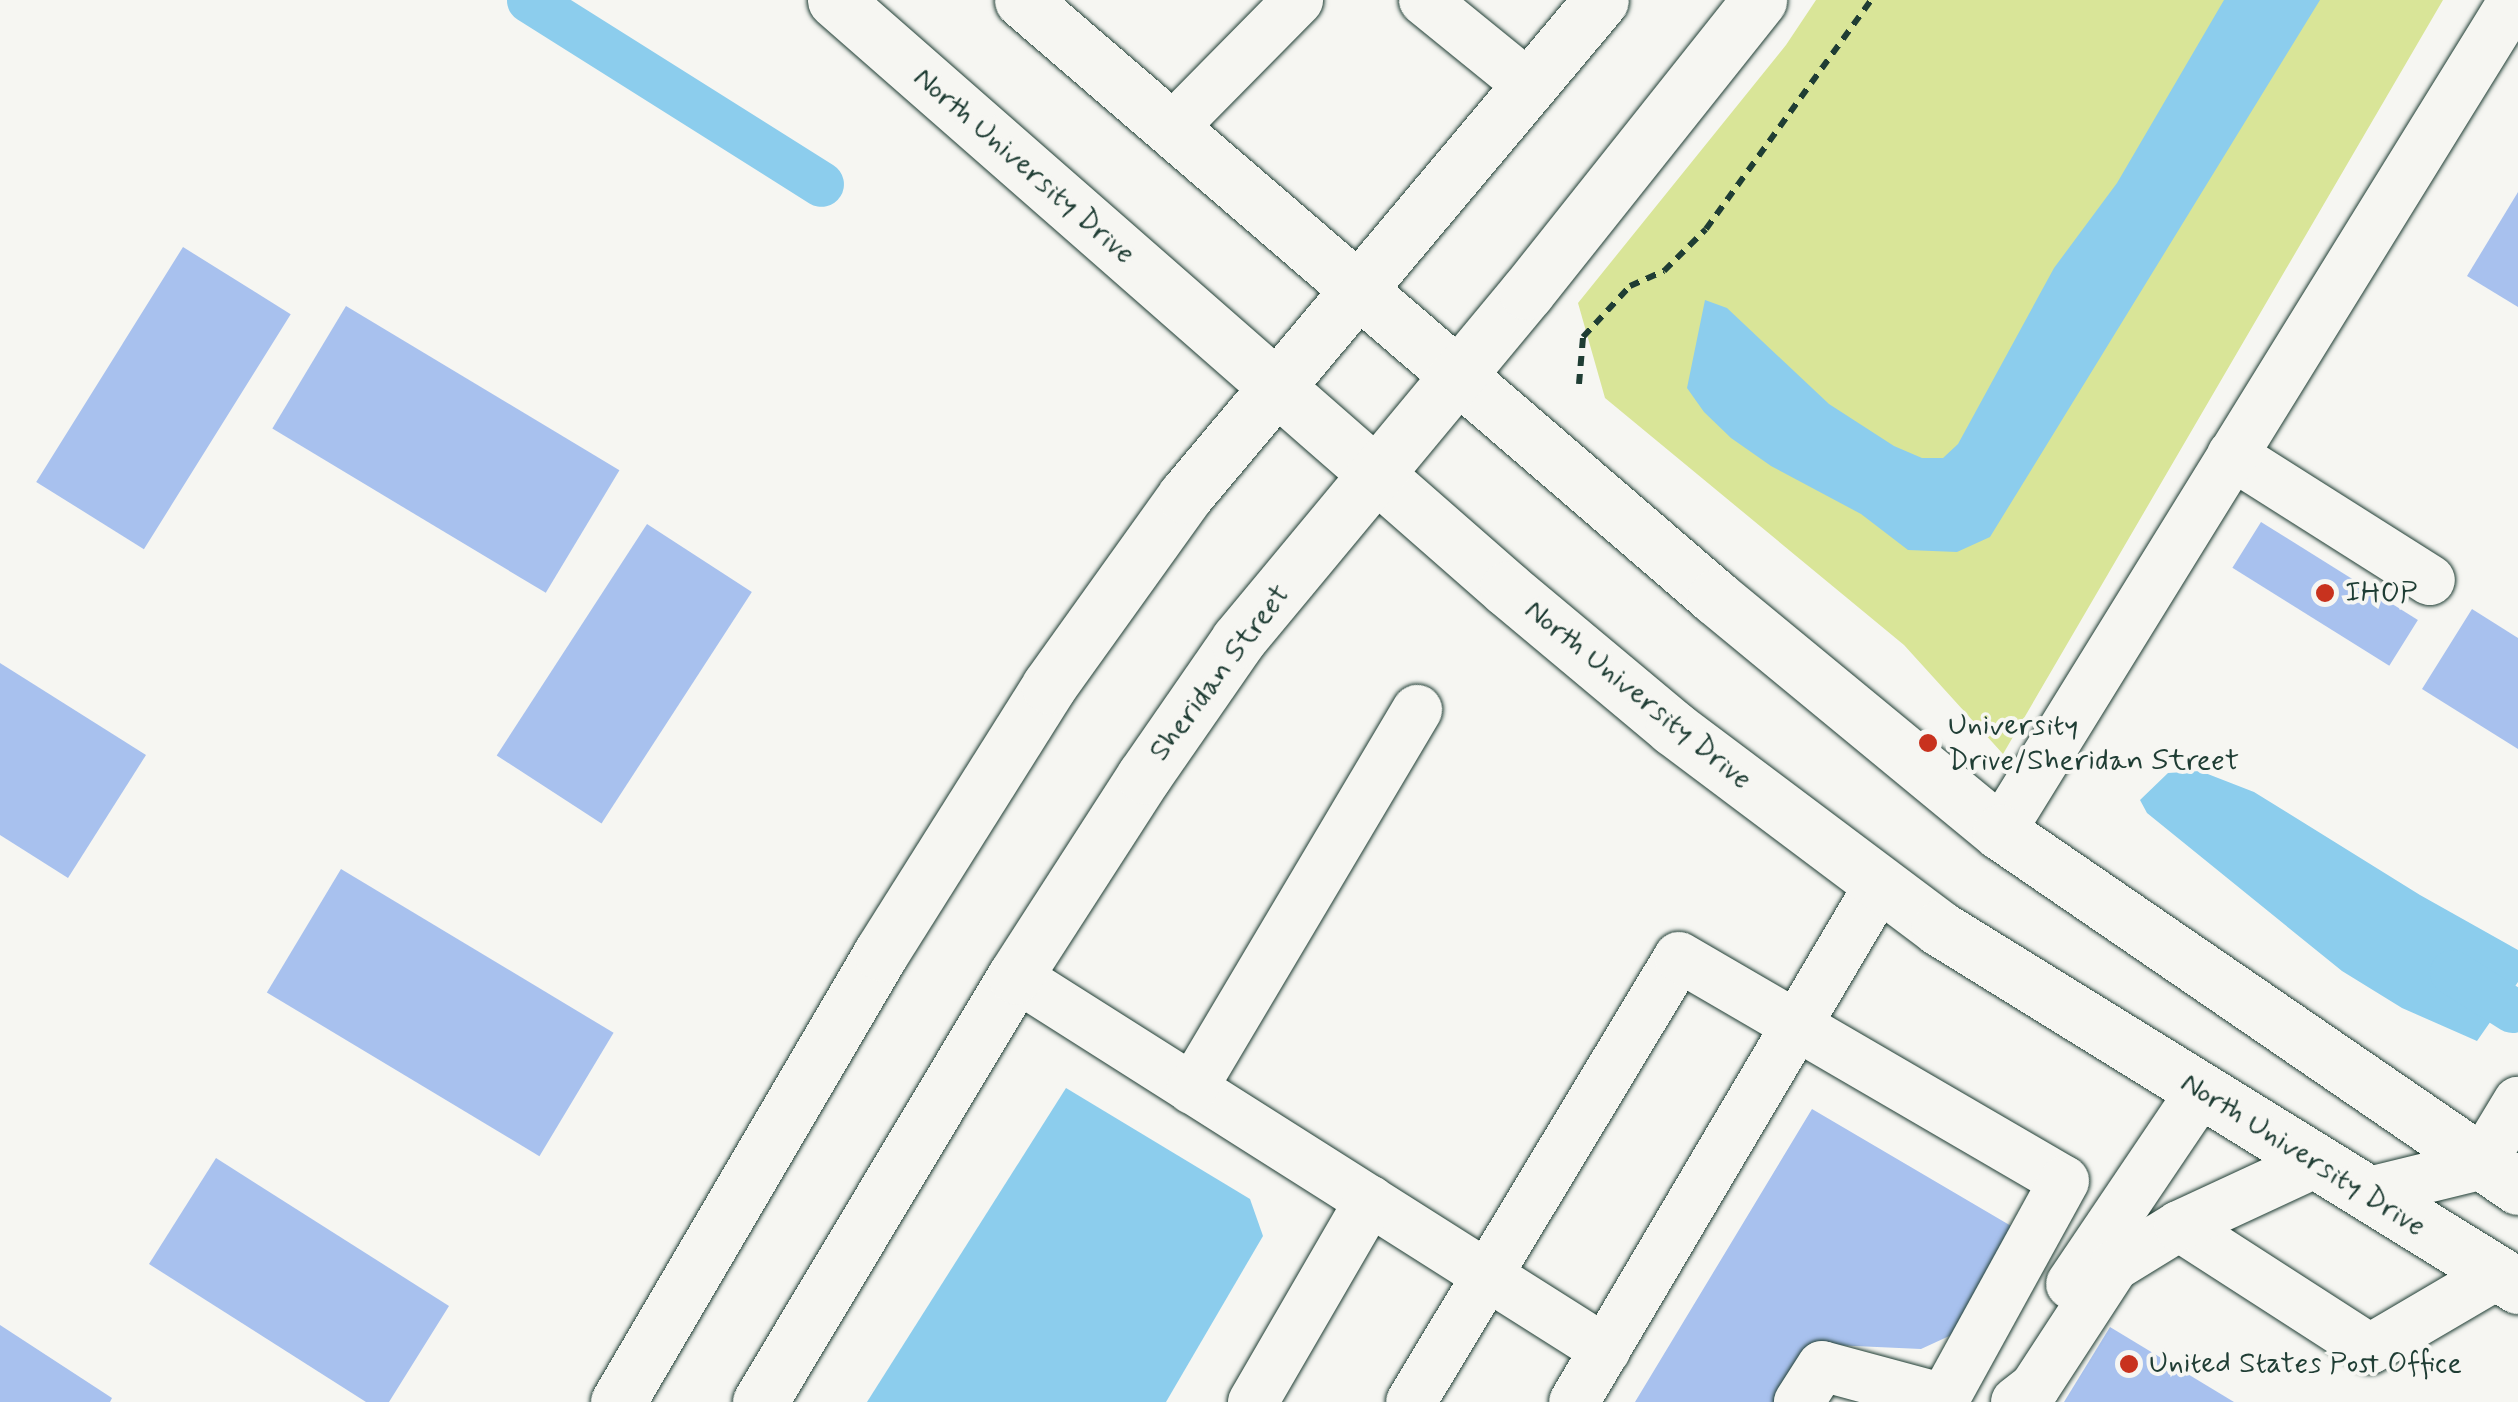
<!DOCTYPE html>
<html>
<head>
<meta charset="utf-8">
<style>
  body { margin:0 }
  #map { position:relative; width:2518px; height:1402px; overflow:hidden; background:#f6f6f2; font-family:Mynerve,sans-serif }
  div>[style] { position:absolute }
  .green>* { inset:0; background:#d9e598 }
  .water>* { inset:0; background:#8ccded }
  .canal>* { height:45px; margin:-22.5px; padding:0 22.5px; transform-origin:22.5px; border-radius:22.5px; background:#8ccded }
  .building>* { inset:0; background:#a8c1ee; transform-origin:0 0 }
  .path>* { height:6px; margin-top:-3px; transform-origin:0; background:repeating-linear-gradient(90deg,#1f3d34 0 10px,transparent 0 18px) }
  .roads { filter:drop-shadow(0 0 2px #1f3d34) drop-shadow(0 0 2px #1f3d34) }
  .minor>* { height:50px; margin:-25px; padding:0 25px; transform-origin:25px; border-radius:25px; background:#f6f6f2 }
  .major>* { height:55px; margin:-27.5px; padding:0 27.5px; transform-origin:27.5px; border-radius:27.5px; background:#f6f6f2 }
  .dots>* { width:28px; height:28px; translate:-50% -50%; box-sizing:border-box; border:5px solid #f6f6f2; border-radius:50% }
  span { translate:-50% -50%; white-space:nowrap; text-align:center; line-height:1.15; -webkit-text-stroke:8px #f6f6f2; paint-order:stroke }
  .street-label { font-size:30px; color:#1f3d34 }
  .poi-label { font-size:30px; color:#1f3d34 }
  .left { translate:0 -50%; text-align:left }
</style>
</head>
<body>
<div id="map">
  <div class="green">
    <div style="clip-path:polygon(1816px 0,2443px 0,2003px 754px,1904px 645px,1605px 398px,1578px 303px,1786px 45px)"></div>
  </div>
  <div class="water">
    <div style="clip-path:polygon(2224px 0,2320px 0,1990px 537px,1957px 552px,1908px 550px,1861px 514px,1771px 466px,1731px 438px,1704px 412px,1687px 388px,1705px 300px,1727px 308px,1829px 404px,1894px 446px,1922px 458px,1943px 458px,1958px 444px,2054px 268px,2117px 183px)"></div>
    <div style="clip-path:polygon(2200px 771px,2254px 792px,2420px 895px,2518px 950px,2518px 982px,2477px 1041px,2402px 1008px,2342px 971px,2147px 813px,2140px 800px,2168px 773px)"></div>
    <div style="clip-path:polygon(1066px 1088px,1250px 1199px,1263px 1236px,1166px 1402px,867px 1402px)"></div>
  </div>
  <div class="canal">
    <div style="left:529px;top:0;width:345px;rotate:32.2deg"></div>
    <div style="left:2452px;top:972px;width:71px;rotate:32.3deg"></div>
  </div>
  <div class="building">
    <div style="clip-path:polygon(2518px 192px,2518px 307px,2467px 276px)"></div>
    <div style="left:183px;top:247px;width:127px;height:277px;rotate:32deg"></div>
    <div style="left:346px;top:306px;width:319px;height:143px;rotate:31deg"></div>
    <div style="left:2261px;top:522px;width:185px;height:54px;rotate:32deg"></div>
    <div style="left:647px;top:524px;width:125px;height:276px;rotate:33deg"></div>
    <div style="clip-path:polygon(2472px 609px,2518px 638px,2518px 749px,2422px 689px)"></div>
    <div style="clip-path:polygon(0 663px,146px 755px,68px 878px,0 835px)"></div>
    <div style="left:341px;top:869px;width:318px;height:144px;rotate:31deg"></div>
    <div style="clip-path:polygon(1812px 1109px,2018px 1230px,1958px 1332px,1921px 1349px,1811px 1344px,1776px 1402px,1635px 1402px)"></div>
    <div style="clip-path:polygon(216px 1158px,449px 1306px,389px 1402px,366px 1402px,149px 1264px)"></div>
    <div style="clip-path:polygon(0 1325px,112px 1398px,110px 1402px,0 1402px)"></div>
    <div style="clip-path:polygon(2110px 1327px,2234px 1402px,2064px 1402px)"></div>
  </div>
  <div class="path">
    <div style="left:1579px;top:384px;width:47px;rotate:-85.1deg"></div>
    <div style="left:1583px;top:337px;width:69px;rotate:-47.3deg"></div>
    <div style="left:1630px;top:286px;width:37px;rotate:-24deg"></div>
    <div style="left:1664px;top:271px;width:59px;rotate:-45deg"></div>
    <div style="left:1706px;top:229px;width:282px;rotate:-54.2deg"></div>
  </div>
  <div class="roads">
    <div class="minor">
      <div style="left:1424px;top:0;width:138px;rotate:39.1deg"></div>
      <div style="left:1171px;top:129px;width:181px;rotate:-45.4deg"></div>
      <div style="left:2232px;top:455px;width:234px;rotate:32.3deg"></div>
      <div style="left:2000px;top:832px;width:978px;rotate:-58.29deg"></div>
      <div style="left:1015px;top:976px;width:699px;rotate:32.37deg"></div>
      <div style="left:1192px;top:1089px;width:441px;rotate:-59.3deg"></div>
      <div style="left:2365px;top:1193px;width:118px;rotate:-13.7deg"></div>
      <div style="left:2480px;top:1165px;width:74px;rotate:-58.9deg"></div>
      <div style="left:2179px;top:1226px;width:227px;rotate:32.8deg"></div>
      <div style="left:2370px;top:1349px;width:148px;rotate:-30.4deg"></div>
      <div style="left:2071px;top:1284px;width:233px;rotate:-56deg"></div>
      <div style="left:1253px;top:1402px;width:233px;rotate:-59.9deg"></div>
      <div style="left:1411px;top:1402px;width:519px;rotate:-58.94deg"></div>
      <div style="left:1679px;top:957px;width:445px;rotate:30.2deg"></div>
      <div style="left:2064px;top:1181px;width:249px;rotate:118.8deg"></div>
      <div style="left:1944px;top:1399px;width:126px;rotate:-164.9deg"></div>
      <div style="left:1822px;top:1366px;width:43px;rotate:122.6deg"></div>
      <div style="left:1574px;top:1402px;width:602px;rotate:-59.43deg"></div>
      <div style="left:2016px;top:1402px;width:24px;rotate:-38deg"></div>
      <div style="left:2035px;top:1387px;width:145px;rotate:-56.9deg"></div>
      <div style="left:2114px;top:1266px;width:76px;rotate:-31.6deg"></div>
      <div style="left:2179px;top:1226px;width:150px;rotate:-24.9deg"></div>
    </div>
    <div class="major">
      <div style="left:835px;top:0;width:894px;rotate:41.23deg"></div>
      <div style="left:1507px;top:589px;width:217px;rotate:39.9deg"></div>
      <div style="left:1673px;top:728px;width:333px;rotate:36.9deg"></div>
      <div style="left:1939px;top:928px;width:681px;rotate:31.73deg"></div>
      <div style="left:1022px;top:0;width:915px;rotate:40.74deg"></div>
      <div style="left:1715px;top:597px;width:369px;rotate:39.5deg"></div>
      <div style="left:2000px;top:832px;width:628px;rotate:34.42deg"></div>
      <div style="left:618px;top:1402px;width:520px;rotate:-59.64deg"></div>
      <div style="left:881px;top:953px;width:315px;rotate:-57.8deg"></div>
      <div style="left:1049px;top:686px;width:234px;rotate:-54.4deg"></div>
      <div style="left:1185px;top:496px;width:647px;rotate:-50.01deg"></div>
      <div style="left:760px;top:1402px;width:496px;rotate:-59.1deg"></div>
      <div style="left:1015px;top:976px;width:238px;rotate:-57.2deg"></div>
      <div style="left:1144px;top:776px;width:165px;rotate:-55.3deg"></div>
      <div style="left:1238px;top:640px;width:452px;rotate:-50.3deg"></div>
      <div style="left:1527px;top:292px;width:373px;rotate:-51.5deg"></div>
    </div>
  </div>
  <div class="dots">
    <div style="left:2325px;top:593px;background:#c8321e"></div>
    <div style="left:1928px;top:743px;background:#c8321e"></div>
    <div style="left:2129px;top:1364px;background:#c8321e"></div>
  </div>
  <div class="street-label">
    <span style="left:1024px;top:166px;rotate:41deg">North University Drive</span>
    <span style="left:1220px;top:673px;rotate:-53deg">Sheridan Street</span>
    <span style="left:1638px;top:695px;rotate:39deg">North University Drive</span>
    <span style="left:2303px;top:1155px;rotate:32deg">North University Drive</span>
  </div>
  <div class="poi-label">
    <span class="left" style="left:2345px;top:593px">IHOP</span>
    <span class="left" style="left:1948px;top:743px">University<br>Drive/Sheridan Street</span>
    <span class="left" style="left:2149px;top:1364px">United States Post Office</span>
  </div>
</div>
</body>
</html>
